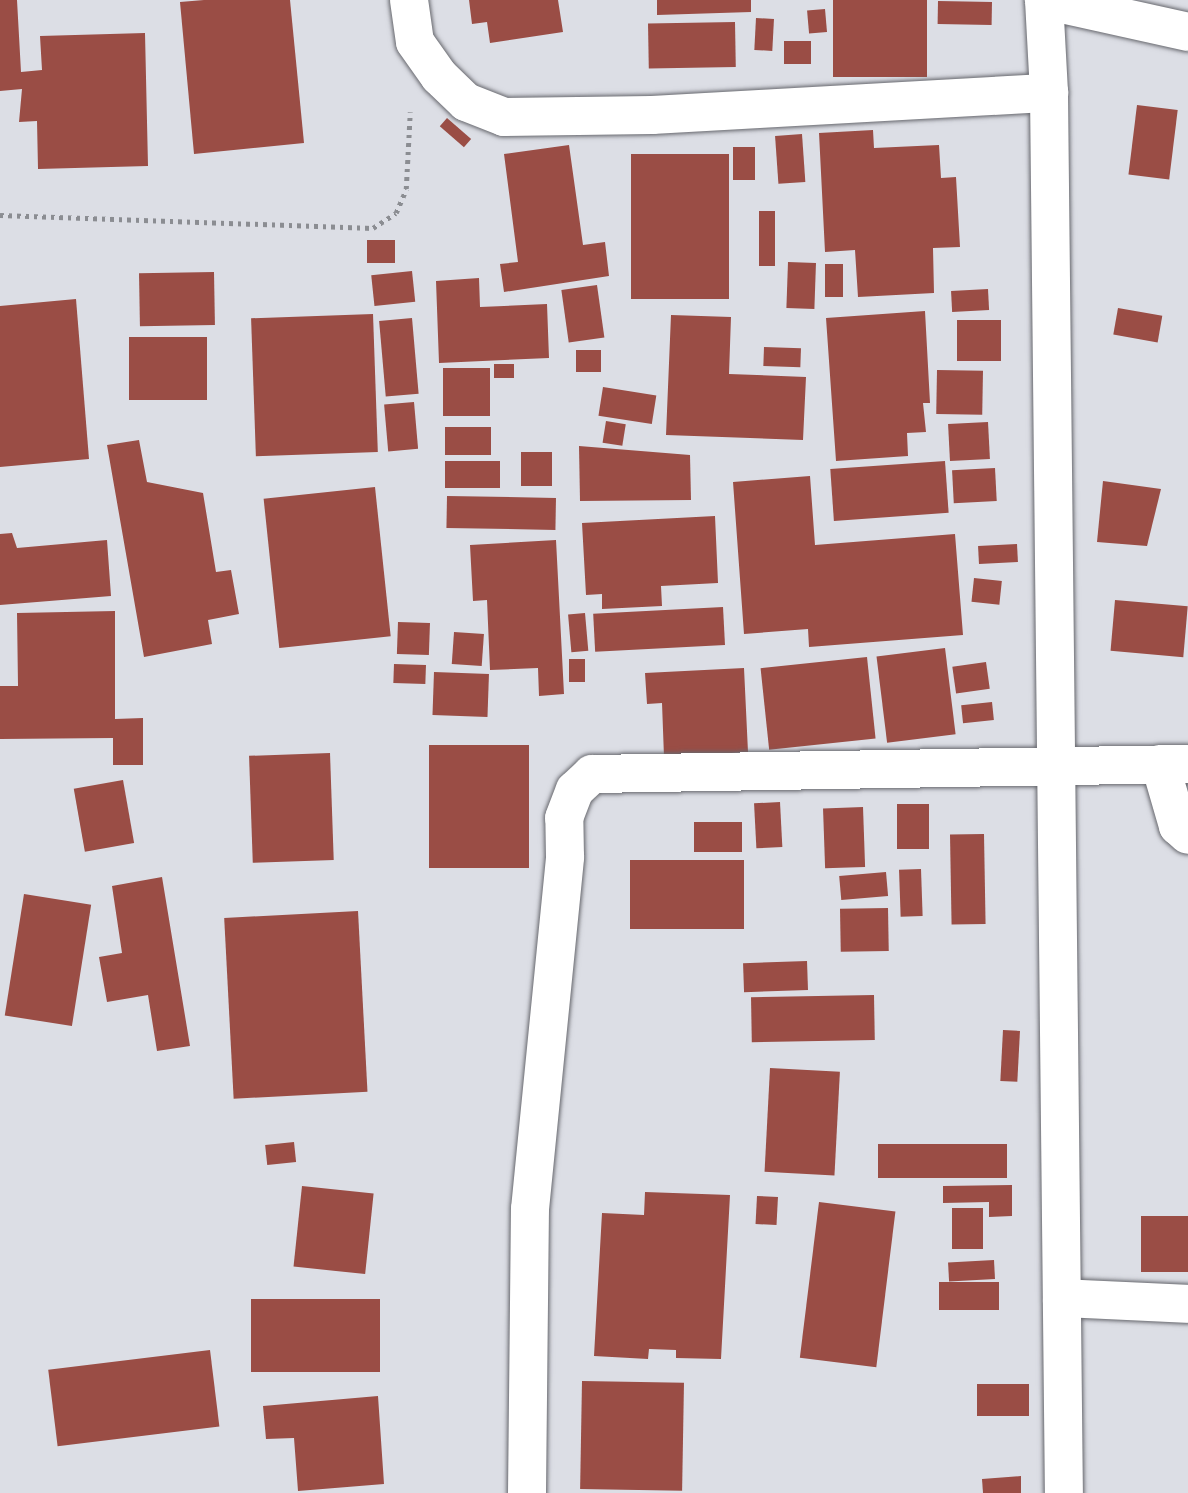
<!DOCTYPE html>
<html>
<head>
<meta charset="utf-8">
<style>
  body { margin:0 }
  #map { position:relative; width:1188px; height:1493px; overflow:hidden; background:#dcdee5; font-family:Poppins,sans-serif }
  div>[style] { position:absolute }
  .building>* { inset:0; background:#9a4d45; transform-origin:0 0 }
  .path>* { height:4.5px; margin-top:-2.25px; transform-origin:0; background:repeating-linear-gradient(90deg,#8b8d92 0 3.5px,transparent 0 8.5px) }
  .roads { filter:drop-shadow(0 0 2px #67686e) drop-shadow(0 0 2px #67686e) }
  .minor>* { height:38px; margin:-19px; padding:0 19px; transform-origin:19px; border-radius:19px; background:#fff }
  span { translate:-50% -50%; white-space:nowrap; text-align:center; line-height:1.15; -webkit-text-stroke:7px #fff; paint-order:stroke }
</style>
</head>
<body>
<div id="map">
  <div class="building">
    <div style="clip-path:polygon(0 0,17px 0,21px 72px,42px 70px,40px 36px,145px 33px,148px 166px,38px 169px,37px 121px,19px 122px,22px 89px,0 91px)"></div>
    <div style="clip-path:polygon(204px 0,290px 0,304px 143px,194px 154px,180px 2px)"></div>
    <div style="clip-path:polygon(469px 0,558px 0,563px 32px,490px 43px,487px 22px,472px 24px)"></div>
    <div style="clip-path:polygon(657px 0,751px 0,751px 12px,657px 15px)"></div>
    <div style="left:833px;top:0;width:94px;height:77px"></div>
    <div style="left:938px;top:1px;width:54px;height:23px;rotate:1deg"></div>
    <div style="left:825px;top:9px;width:23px;height:18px;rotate:85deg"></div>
    <div style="left:756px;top:18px;width:18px;height:32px;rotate:3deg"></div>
    <div style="left:735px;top:22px;width:45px;height:87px;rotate:89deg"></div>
    <div style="left:811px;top:41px;width:23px;height:27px;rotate:90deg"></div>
    <div style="left:1137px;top:105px;width:41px;height:70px;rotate:7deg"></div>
    <div style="left:447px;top:118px;width:32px;height:11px;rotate:41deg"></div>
    <div style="clip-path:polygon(873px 130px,874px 148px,939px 145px,941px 178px,956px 177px,960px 247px,933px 248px,934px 293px,858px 297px,855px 250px,825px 252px,819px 133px)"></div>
    <div style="left:802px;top:134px;width:48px;height:27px;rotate:86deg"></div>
    <div style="clip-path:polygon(569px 145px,583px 245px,605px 242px,609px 276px,504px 292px,500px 264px,518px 262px,504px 154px)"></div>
    <div style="left:755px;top:147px;width:33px;height:22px;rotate:90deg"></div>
    <div style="left:631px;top:154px;width:98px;height:145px"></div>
    <div style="left:759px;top:211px;width:16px;height:55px"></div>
    <div style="left:395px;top:240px;width:23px;height:28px;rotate:90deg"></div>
    <div style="left:788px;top:262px;width:28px;height:46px;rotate:2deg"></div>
    <div style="left:825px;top:264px;width:18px;height:33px"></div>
    <div style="left:412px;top:271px;width:31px;height:41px;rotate:84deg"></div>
    <div style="left:214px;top:272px;width:53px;height:75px;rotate:89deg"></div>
    <div style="clip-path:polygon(479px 278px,480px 307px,547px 304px,549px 358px,439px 363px,436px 281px)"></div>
    <div style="left:597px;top:285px;width:53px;height:36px;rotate:82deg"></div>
    <div style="left:988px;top:289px;width:21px;height:37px;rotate:87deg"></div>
    <div style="clip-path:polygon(76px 299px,89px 459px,0 467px,0 306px)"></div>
    <div style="left:1118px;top:308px;width:45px;height:27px;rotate:10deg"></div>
    <div style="clip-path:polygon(925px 311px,930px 403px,923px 403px,926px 432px,907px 433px,908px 456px,836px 461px,826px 318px)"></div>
    <div style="left:373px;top:314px;width:138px;height:122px;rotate:88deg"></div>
    <div style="clip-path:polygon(671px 315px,731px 317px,729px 374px,806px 377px,803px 440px,666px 435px)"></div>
    <div style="left:412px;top:318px;width:76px;height:33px;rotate:85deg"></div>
    <div style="left:957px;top:320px;width:44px;height:41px"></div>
    <div style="left:129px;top:337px;width:78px;height:63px"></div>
    <div style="left:764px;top:347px;width:37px;height:19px;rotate:2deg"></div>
    <div style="left:576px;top:350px;width:25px;height:22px"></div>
    <div style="left:494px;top:364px;width:20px;height:14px"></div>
    <div style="left:443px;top:368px;width:47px;height:48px"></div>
    <div style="left:937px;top:370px;width:46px;height:44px;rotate:1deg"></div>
    <div style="left:603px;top:387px;width:54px;height:29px;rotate:9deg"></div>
    <div style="left:414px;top:402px;width:47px;height:30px;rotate:85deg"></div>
    <div style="left:606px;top:421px;width:20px;height:22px;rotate:9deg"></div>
    <div style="left:988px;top:422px;width:37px;height:40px;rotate:87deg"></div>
    <div style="left:445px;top:427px;width:46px;height:28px"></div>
    <div style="clip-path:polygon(139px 440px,147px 482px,203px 493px,216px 572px,231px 570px,239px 614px,208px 620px,212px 644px,144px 657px,107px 445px)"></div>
    <div style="clip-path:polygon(579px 446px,690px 455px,691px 500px,580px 501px)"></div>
    <div style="left:521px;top:452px;width:31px;height:34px"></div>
    <div style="left:445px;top:461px;width:55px;height:27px"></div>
    <div style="left:945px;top:461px;width:52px;height:115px;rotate:86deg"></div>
    <div style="left:995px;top:468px;width:33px;height:43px;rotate:87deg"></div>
    <div style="clip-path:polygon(810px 476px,815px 545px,955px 534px,963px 635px,809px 647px,808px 629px,744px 634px,733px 482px)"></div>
    <div style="clip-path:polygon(1103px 481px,1161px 489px,1147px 546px,1097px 542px)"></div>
    <div style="left:375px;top:487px;width:150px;height:112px;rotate:84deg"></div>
    <div style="left:447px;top:496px;width:109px;height:32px;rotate:1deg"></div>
    <div style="clip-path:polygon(715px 516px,718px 583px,661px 586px,662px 606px,602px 609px,602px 594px,586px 595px,582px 523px)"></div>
    <div style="clip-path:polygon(12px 533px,17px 548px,107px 540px,111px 596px,0 605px,0 534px)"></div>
    <div style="clip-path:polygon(556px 540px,564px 694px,539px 696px,538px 668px,490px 670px,487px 600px,473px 601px,470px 545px)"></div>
    <div style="left:1017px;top:544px;width:18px;height:39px;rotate:87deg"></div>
    <div style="left:974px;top:578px;width:28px;height:24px;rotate:6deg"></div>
    <div style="left:1115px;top:600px;width:73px;height:51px;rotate:5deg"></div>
    <div style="left:723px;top:607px;width:38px;height:130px;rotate:87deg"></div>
    <div style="clip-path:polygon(115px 611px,115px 719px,143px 718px,143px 765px,113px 765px,113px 738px,0 739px,0 686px,18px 686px,17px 613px)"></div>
    <div style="left:585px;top:613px;width:38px;height:17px;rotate:85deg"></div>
    <div style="left:398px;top:622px;width:32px;height:32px;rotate:2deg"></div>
    <div style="left:454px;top:632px;width:30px;height:32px;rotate:4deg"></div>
    <div style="left:945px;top:648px;width:87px;height:69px;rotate:83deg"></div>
    <div style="left:867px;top:657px;width:82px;height:107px;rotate:84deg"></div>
    <div style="left:569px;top:659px;width:16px;height:23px"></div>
    <div style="left:986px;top:662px;width:27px;height:34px;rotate:82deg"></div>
    <div style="left:394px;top:664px;width:32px;height:19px;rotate:2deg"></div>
    <div style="clip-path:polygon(744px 668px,748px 752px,664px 757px,662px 703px,647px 704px,645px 673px)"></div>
    <div style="left:434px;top:672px;width:55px;height:43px;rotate:2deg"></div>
    <div style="left:992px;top:702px;width:18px;height:31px;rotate:84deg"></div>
    <div style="left:429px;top:745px;width:100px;height:123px"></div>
    <div style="left:330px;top:753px;width:107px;height:81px;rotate:88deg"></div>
    <div style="left:123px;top:780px;width:64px;height:50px;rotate:80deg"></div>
    <div style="left:780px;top:802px;width:45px;height:26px;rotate:87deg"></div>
    <div style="left:897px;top:804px;width:32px;height:45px"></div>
    <div style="left:863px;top:807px;width:60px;height:40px;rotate:88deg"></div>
    <div style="left:742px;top:822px;width:30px;height:48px;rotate:90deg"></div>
    <div style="left:984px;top:834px;width:90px;height:34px;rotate:89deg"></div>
    <div style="left:744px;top:860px;width:69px;height:114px;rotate:90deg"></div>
    <div style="left:921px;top:869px;width:47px;height:22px;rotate:88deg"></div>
    <div style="left:886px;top:872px;width:24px;height:47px;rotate:85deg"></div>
    <div style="clip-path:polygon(162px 877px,190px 1046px,157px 1051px,148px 995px,107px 1002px,99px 957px,122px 953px,112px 886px)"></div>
    <div style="left:24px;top:894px;width:68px;height:123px;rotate:9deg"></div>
    <div style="left:888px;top:908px;width:43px;height:48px;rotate:89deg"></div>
    <div style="left:358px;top:911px;width:181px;height:134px;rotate:87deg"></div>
    <div style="left:807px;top:961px;width:29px;height:64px;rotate:88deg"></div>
    <div style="left:874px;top:995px;width:45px;height:123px;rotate:89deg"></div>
    <div style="left:1003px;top:1030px;width:17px;height:51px;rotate:3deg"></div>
    <div style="left:770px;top:1068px;width:70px;height:104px;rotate:3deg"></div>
    <div style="left:294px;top:1142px;width:20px;height:29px;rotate:84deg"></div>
    <div style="left:1007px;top:1144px;width:34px;height:129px;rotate:90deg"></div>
    <div style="clip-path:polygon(1012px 1185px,1012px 1216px,989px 1217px,989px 1202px,943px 1203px,943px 1186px)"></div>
    <div style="left:302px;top:1186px;width:72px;height:81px;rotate:6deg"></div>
    <div style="clip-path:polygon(645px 1192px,730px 1195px,721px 1359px,676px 1358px,676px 1350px,649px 1349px,648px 1359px,594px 1356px,602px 1213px,644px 1215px)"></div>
    <div style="left:757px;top:1196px;width:21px;height:28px;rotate:3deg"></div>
    <div style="left:819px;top:1202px;width:77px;height:157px;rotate:7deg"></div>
    <div style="left:952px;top:1208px;width:31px;height:41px"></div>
    <div style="left:1188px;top:1216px;width:56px;height:47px;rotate:90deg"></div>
    <div style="left:994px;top:1260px;width:19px;height:46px;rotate:87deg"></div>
    <div style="left:999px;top:1282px;width:28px;height:60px;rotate:90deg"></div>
    <div style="left:251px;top:1299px;width:129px;height:73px"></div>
    <div style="left:210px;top:1350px;width:77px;height:163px;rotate:83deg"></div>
    <div style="left:582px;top:1381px;width:102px;height:108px;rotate:1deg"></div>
    <div style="left:977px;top:1384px;width:52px;height:32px"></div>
    <div style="clip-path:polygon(378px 1396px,384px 1484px,298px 1491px,294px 1438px,266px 1439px,263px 1406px)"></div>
    <div style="clip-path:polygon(1021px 1476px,1021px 1493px,983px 1493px,982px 1479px)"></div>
  </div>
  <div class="path">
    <div style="left:0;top:215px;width:373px;rotate:2deg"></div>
    <div style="left:373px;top:228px;width:27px;rotate:-33deg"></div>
    <div style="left:396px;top:213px;width:26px;rotate:-67deg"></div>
    <div style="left:406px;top:189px;width:77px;rotate:-87deg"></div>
  </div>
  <div class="roads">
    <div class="minor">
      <div style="left:409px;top:0;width:42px;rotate:81.9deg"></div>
      <div style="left:415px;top:42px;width:42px;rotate:54.8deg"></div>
      <div style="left:439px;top:76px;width:37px;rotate:44deg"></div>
      <div style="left:466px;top:102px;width:41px;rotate:21.5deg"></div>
      <div style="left:504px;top:117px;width:148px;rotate:-0.8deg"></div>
      <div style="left:652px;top:115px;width:398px;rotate:-3.2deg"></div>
      <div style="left:1044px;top:0;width:93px;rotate:86.9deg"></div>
      <div style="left:1049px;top:93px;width:1400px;rotate:89.39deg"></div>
      <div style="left:1044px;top:0;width:148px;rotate:12.5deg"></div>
      <div style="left:1160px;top:764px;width:65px;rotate:73.8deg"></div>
      <div style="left:1178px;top:826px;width:13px;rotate:42deg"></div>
      <div style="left:1062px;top:1298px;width:126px;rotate:2.7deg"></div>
      <div style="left:527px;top:1493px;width:284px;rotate:-89.4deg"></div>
      <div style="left:530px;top:1209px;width:354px;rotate:-84.3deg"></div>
      <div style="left:565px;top:857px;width:39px;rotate:-91deg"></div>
      <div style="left:564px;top:818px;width:30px;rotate:-69deg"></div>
      <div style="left:575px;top:790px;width:23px;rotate:-43deg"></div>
      <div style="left:592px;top:774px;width:596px;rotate:-0.96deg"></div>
    </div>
  </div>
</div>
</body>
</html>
